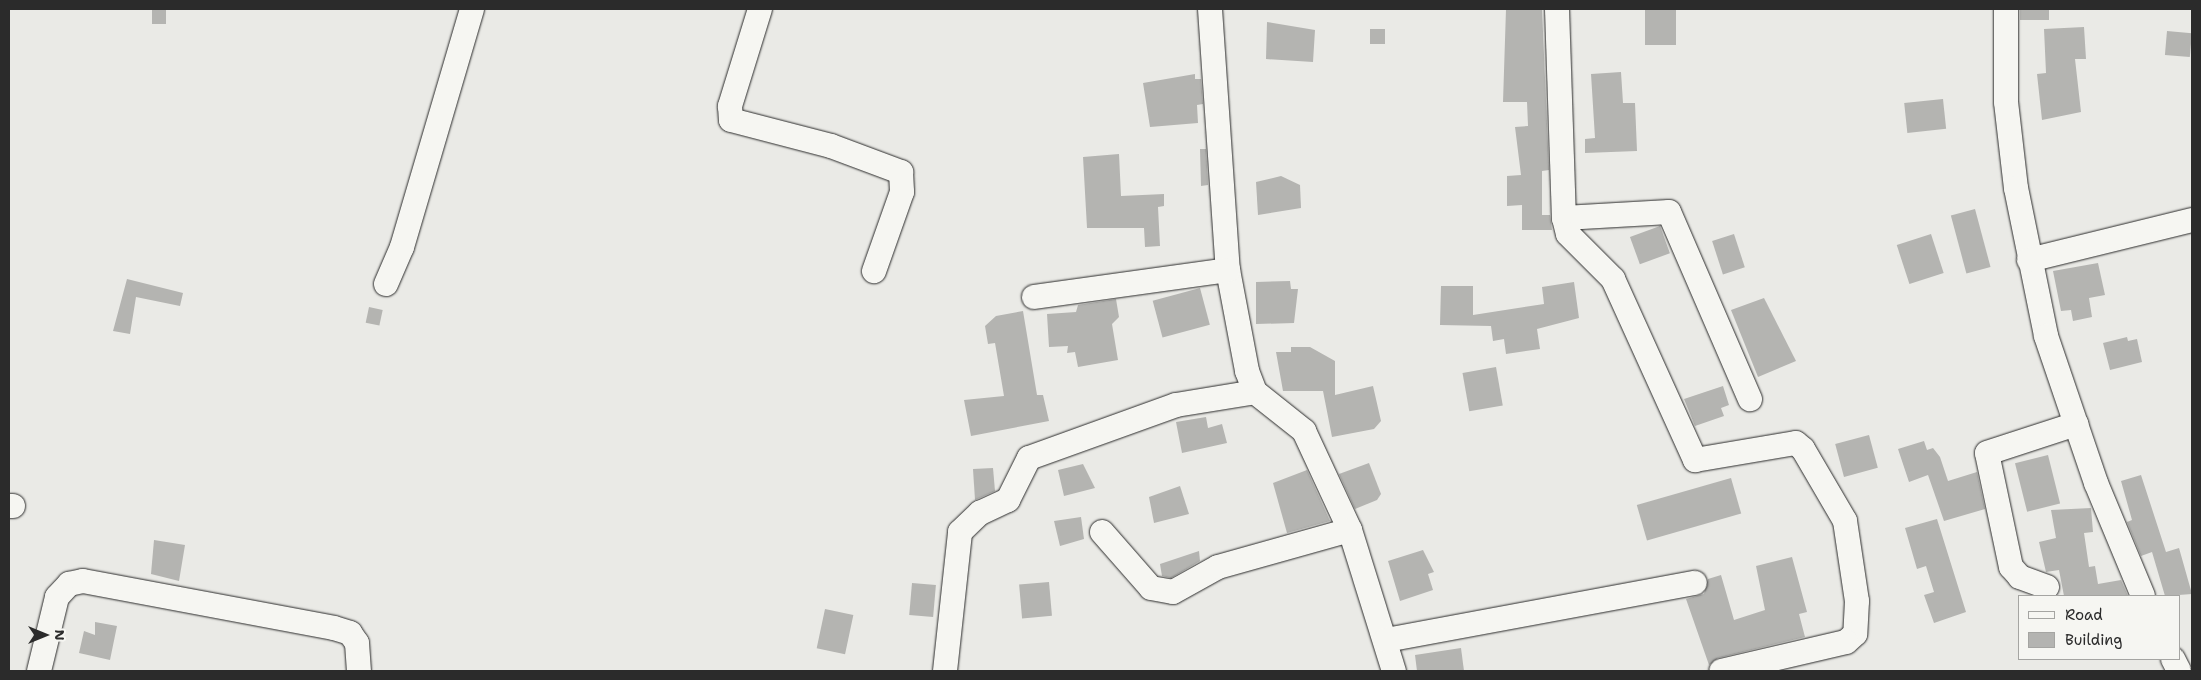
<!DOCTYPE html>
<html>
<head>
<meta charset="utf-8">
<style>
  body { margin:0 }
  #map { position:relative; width:2201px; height:680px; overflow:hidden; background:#eaeae6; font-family:"Shantell Sans",sans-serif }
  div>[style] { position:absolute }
  .building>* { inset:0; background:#b4b4b1; transform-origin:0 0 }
  .roads { filter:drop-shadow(0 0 1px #2b2b2b) drop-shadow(0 0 1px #2b2b2b) }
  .minor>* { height:24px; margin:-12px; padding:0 12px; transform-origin:12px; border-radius:12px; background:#f6f6f2 }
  span { translate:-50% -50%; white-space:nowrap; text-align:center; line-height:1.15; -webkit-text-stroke:4px #f6f6f2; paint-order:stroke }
  .frame { position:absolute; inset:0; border:10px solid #2b2b2b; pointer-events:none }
  .legend { position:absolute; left:2018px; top:595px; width:162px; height:65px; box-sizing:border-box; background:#f6f6f2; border:1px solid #a5a5a2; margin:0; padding:6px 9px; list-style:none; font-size:15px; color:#2b2b2b }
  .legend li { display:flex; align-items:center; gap:10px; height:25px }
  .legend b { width:25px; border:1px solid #a5a5a2 }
  .north { position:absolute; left:20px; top:610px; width:50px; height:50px; -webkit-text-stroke:4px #f6f6f2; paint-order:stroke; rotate:90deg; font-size:14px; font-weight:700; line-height:20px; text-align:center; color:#2b2b2b }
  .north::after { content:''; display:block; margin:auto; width:18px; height:22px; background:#2b2b2b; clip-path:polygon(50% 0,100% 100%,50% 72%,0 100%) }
</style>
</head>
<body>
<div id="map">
  <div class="building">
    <div style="left:152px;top:9px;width:14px;height:15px"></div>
    <div style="clip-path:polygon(1506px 9px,1542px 9px,1549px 170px,1542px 171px,1542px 215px,1550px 215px,1552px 230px,1522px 230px,1522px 205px,1507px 206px,1507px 176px,1521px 175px,1515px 127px,1528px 126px,1527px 102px,1503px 102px)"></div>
    <div style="left:1645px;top:9px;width:31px;height:36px"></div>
    <div style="left:2020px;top:9px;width:29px;height:11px"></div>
    <div style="clip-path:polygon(1267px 22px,1315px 30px,1313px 62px,1266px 59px)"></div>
    <div style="clip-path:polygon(2084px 27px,2086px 59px,2075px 59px,2081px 112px,2042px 120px,2037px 74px,2046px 73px,2044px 29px)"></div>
    <div style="left:1370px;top:29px;width:15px;height:15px"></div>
    <div style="left:2167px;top:31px;width:25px;height:24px;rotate:5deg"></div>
    <div style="clip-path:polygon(1621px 72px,1623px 103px,1635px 103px,1637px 151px,1585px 153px,1585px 139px,1595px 138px,1591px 74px)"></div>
    <div style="clip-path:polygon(1195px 74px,1195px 79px,1201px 79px,1203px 104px,1197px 105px,1198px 123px,1150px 127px,1143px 83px)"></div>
    <div style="left:1943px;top:99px;width:30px;height:39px;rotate:84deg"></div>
    <div style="clip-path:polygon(1200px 149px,1206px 149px,1208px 185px,1201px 186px)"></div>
    <div style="clip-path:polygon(1119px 154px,1121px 196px,1164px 194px,1164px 206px,1158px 207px,1160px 246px,1145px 247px,1144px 228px,1087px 228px,1083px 157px)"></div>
    <div style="clip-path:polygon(1281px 176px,1300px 185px,1301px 208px,1258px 215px,1256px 182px)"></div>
    <div style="left:1975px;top:209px;width:60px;height:25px;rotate:75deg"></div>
    <div style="left:1660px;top:226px;width:29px;height:32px;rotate:70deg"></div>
    <div style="left:1734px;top:234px;width:35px;height:23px;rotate:72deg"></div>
    <div style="left:1931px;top:234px;width:41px;height:36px;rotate:72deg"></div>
    <div style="clip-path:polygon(2098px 263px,2105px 295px,2089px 298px,2092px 317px,2073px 321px,2071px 310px,2061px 311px,2053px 271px)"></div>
    <div style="clip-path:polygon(127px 279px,183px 293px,180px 306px,136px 297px,130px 334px,113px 331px)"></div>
    <div style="clip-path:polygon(1290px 281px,1291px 289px,1298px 289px,1294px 323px,1256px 324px,1256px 282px)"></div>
    <div style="clip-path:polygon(1574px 282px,1579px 318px,1537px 329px,1540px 349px,1506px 354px,1504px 339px,1493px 341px,1491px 326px,1440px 325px,1441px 286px,1473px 286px,1473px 315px,1544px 304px,1542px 287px)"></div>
    <div style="left:1200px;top:288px;width:38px;height:49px;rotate:75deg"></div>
    <div style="clip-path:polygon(1764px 298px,1796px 361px,1758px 377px,1731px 310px)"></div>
    <div style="clip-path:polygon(1116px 299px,1119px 317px,1112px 324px,1118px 360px,1078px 367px,1075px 352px,1067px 353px,1068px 346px,1049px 347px,1047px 314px,1076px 312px,1078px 305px)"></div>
    <div style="left:369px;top:307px;width:14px;height:16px;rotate:12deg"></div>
    <div style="clip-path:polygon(1023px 311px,1037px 395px,1043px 395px,1049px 421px,971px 436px,964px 400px,1004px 396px,995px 343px,988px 344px,985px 326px,996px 316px)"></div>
    <div style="clip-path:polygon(2127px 337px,2128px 341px,2137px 339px,2142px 362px,2110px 370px,2103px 343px)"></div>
    <div style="clip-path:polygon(1291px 347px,1310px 347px,1335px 361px,1335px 395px,1373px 386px,1381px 421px,1374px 429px,1332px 437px,1323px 391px,1283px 391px,1276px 352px,1291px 352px)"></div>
    <div style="left:1496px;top:367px;width:39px;height:34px;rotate:80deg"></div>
    <div style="clip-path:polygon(1723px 386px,1729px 405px,1721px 408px,1724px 416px,1695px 426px,1684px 399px)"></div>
    <div style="clip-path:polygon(1206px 417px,1208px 428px,1222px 424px,1227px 443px,1182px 453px,1176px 422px)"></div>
    <div style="left:1869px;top:435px;width:34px;height:35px;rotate:75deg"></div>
    <div style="clip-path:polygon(1924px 441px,1927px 450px,1933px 448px,1940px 457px,1948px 481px,1977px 472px,1985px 509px,1944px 521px,1928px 475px,1909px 482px,1898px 449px)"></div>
    <div style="left:2048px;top:455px;width:50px;height:34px;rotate:76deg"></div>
    <div style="clip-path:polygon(1369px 463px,1381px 494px,1377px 500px,1355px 509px,1339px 474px)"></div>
    <div style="clip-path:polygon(1083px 464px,1095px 488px,1064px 496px,1058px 470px)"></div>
    <div style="clip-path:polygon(993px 468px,995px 491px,975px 500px,973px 469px)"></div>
    <div style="clip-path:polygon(1307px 470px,1330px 521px,1287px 533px,1273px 483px)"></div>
    <div style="clip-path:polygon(2141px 475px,2166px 552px,2179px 548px,2192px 594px,2165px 596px,2152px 552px,2141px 556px,2127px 522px,2132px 520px,2121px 481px)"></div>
    <div style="left:1731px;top:478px;width:37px;height:98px;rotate:74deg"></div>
    <div style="clip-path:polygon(1180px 486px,1189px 514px,1154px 523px,1149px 497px)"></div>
    <div style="clip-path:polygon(2091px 508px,2093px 532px,2084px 533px,2089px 567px,2095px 566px,2098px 584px,2121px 580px,2128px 596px,2064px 596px,2059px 570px,2046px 572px,2039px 542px,2056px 538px,2051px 510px)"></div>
    <div style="clip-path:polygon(1081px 517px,1084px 539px,1060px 546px,1054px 521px)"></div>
    <div style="clip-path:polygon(1937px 519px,1966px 612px,1934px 623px,1924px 595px,1934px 592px,1926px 566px,1917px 569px,1905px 528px)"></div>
    <div style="clip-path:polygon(154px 540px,185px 545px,179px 581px,151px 574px)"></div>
    <div style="clip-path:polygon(1423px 550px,1434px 572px,1428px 574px,1433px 590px,1400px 601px,1388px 561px)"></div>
    <div style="clip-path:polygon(1199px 551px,1200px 561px,1171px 578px,1162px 576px,1160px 564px)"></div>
    <div style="clip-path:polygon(1792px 557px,1807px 612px,1799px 614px,1805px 637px,1718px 658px,1709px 665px,1686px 599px,1704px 594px,1708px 579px,1721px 575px,1734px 620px,1765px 610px,1756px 566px)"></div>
    <div style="left:1049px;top:582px;width:34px;height:30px;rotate:85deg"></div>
    <div style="left:912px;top:583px;width:24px;height:32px;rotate:5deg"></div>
    <div style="left:825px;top:609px;width:29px;height:40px;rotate:12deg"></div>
    <div style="clip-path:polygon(95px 622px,117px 626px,110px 660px,79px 653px,84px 631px,95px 635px)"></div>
    <div style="clip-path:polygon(1461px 648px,1464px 671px,1417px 671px,1415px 655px)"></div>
  </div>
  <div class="roads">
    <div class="minor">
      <div style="left:760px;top:9px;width:102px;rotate:107.2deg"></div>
      <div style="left:730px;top:106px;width:14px;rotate:86deg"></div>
      <div style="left:731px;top:120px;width:103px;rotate:14.6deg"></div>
      <div style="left:831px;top:146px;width:75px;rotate:20.4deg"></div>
      <div style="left:901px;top:172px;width:20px;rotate:87deg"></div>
      <div style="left:902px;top:192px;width:84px;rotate:109.5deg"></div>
      <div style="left:1210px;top:9px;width:262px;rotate:86.1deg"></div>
      <div style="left:1228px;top:270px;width:103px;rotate:79.3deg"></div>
      <div style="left:1247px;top:371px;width:22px;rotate:69deg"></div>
      <div style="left:1255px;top:392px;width:63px;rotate:38.5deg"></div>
      <div style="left:1304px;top:431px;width:109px;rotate:65.1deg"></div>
      <div style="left:1350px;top:530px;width:148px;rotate:72.7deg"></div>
      <div style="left:1557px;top:9px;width:209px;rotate:88.1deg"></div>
      <div style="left:1564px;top:218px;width:105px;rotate:-3.3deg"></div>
      <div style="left:1669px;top:212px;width:204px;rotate:66.6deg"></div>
      <div style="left:2006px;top:9px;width:93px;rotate:90deg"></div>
      <div style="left:2006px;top:102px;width:87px;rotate:83.4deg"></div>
      <div style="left:2016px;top:188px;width:151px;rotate:78.5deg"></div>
      <div style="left:2046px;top:336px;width:155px;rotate:71.2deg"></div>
      <div style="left:2096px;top:483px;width:122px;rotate:67.4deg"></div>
      <div style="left:1564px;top:218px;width:16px;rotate:76deg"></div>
      <div style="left:1568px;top:234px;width:64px;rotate:45deg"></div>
      <div style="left:1613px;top:279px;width:199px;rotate:65.6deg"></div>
      <div style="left:1695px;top:460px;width:102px;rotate:-9.6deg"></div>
      <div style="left:1796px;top:443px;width:9px;rotate:41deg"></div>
      <div style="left:1803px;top:449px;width:83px;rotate:59.7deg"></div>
      <div style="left:1845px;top:521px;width:81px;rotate:81.5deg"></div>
      <div style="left:1857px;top:601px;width:33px;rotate:93deg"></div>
      <div style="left:1855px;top:634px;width:12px;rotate:138deg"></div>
      <div style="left:1846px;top:642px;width:128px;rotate:166.9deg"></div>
      <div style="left:2029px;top:260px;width:168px;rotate:-13.8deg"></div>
      <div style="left:386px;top:284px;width:40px;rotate:-66.6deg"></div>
      <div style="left:402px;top:247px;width:248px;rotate:-73.6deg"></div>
      <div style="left:1034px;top:297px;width:196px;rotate:-7.9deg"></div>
      <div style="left:9px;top:506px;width:4px"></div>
      <div style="left:1102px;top:532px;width:74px;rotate:48.8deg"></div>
      <div style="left:1151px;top:588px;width:22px;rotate:10deg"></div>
      <div style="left:1173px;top:592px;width:51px;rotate:-29.1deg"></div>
      <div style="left:1218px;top:567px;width:137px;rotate:-15.7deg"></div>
      <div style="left:2047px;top:587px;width:29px;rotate:-160deg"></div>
      <div style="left:2020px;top:577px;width:13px;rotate:-132deg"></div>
      <div style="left:2011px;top:567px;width:116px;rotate:-101.9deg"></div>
      <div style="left:1987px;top:453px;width:94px;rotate:-18deg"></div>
      <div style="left:1386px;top:640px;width:314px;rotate:-10.5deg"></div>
      <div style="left:2173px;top:659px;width:13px;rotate:63deg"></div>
      <div style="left:39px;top:671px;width:76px;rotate:-76.3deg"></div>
      <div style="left:57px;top:597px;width:18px;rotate:-47deg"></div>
      <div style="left:69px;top:584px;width:14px;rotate:-12deg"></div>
      <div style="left:83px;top:581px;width:255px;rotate:10.6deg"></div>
      <div style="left:334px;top:628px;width:17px;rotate:17deg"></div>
      <div style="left:350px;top:633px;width:12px;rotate:55deg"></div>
      <div style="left:357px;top:643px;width:28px;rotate:86deg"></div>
      <div style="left:945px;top:671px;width:140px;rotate:-83.8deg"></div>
      <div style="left:960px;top:532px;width:28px;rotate:-44deg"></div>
      <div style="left:980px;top:513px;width:31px;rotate:-25deg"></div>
      <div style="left:1008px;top:500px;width:47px;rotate:-63.4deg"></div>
      <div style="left:1029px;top:458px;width:156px;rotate:-19.8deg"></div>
      <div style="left:1176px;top:405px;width:80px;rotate:-9.3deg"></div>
    </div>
  </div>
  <div class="frame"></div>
  <ul class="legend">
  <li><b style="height:6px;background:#f6f6f2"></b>Road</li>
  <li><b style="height:14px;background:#b4b4b1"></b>Building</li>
  </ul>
  <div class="north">N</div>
</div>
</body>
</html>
